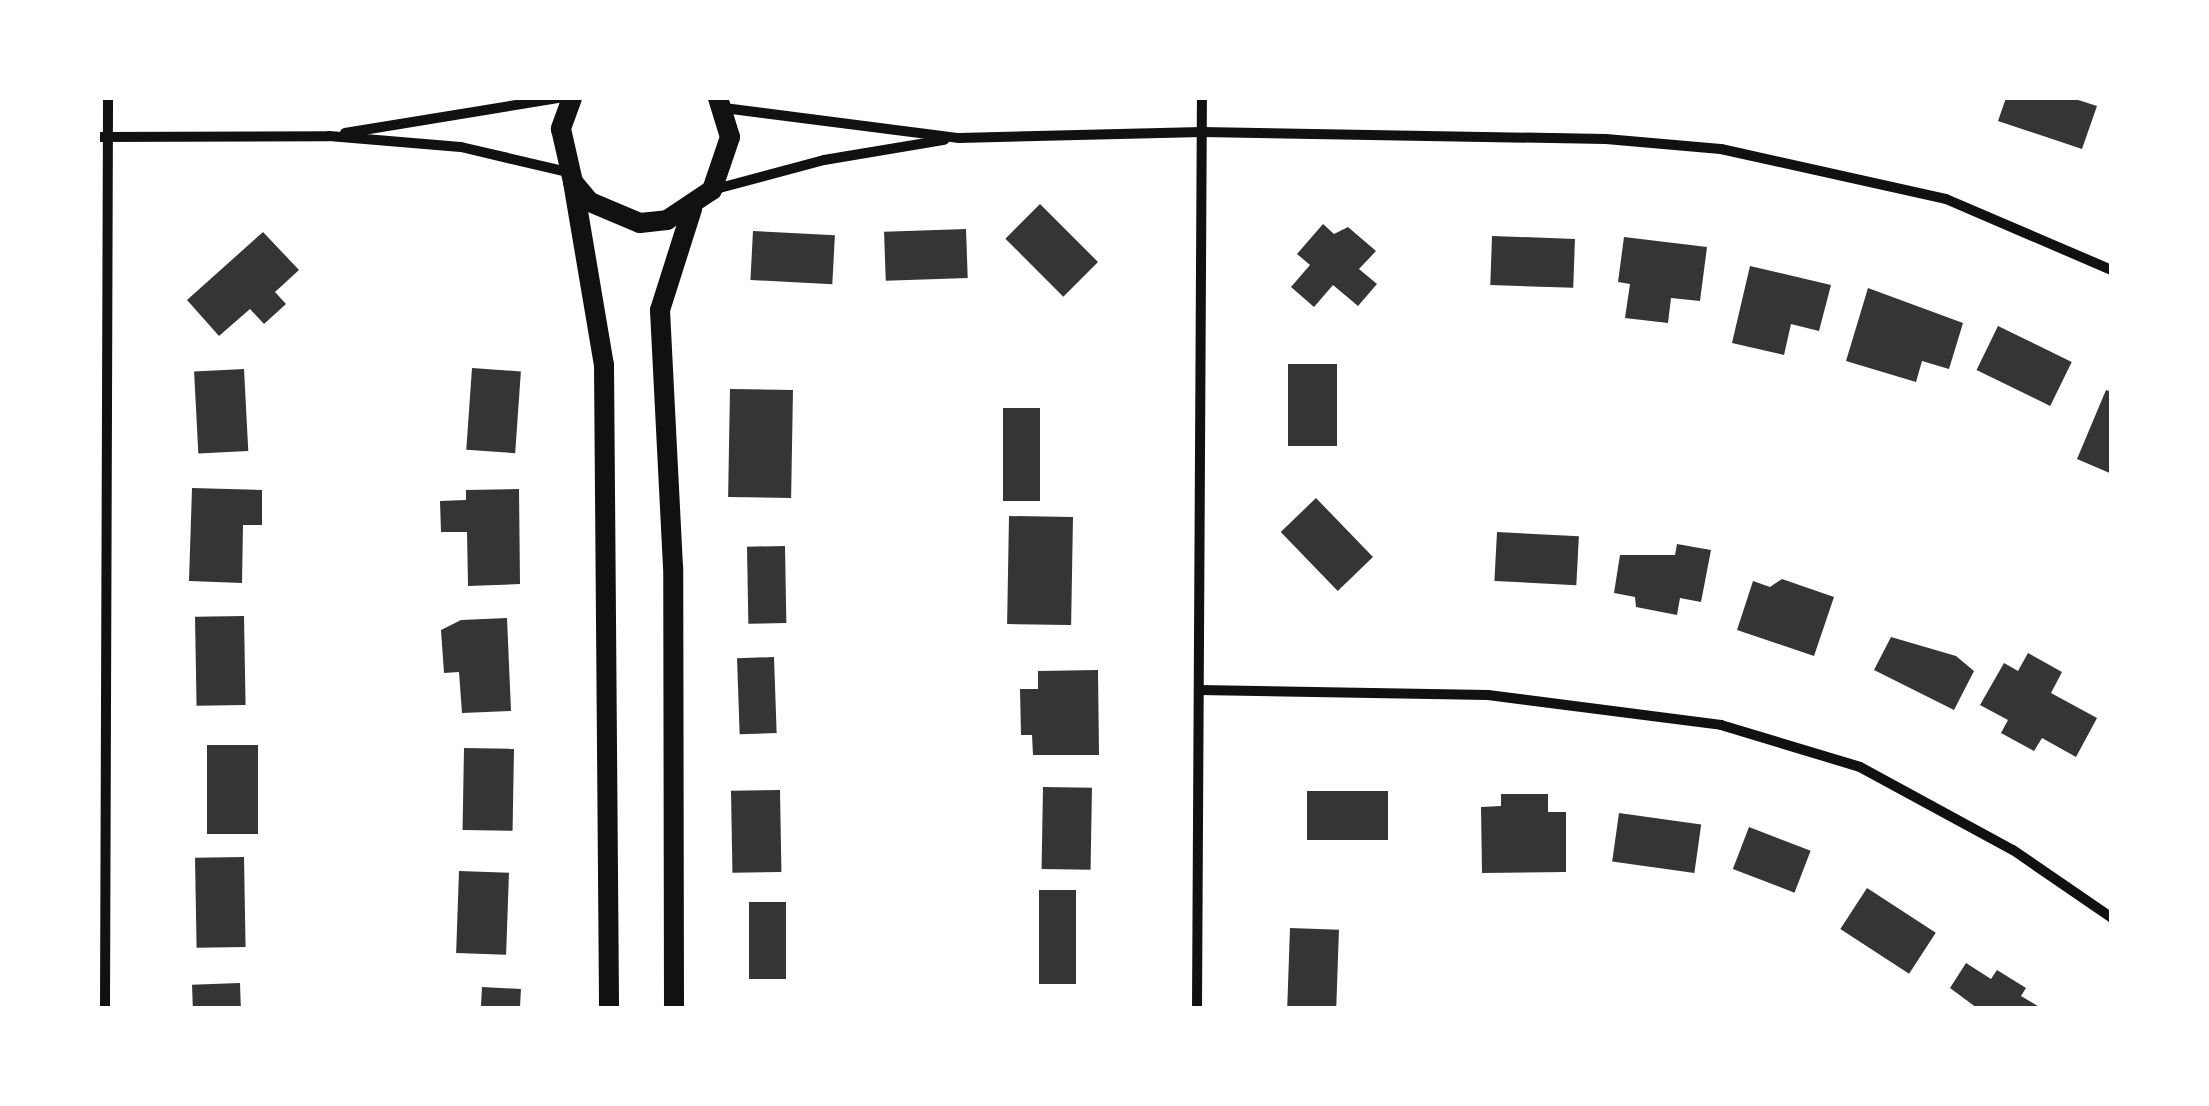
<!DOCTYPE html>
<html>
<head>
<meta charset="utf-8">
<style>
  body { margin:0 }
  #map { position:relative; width:2209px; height:1106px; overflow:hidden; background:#fff; font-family:"Public Sans",sans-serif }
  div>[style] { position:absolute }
  .building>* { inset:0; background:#353535; transform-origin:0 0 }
  .minor>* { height:10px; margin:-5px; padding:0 5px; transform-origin:5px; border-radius:5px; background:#111 }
  .secondary>* { height:20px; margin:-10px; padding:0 10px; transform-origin:10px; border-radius:10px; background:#111 }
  span { translate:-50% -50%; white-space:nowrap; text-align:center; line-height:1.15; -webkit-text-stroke:9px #fff; paint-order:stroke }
  .frame { position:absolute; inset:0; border:100px solid #fff; pointer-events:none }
</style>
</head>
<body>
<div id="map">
  <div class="building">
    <div style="clip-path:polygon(2006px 98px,2072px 98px,2097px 106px,2082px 149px,1998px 121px)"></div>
    <div style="left:1040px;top:204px;width:82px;height:49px;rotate:45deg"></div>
    <div style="clip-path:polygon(1323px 224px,1334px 234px,1348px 227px,1376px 251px,1359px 269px,1377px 284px,1358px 306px,1333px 285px,1314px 307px,1291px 287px,1310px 265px,1297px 254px)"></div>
    <div style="left:966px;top:229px;width:49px;height:82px;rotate:88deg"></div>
    <div style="left:753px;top:231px;width:82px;height:49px;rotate:3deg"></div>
    <div style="clip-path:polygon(263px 232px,299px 270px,275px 292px,286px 304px,264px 324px,250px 309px,219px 336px,187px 300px)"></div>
    <div style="left:1492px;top:236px;width:83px;height:49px;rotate:2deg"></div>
    <div style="clip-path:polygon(1624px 237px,1707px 247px,1700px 301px,1671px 298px,1668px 323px,1625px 318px,1630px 284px,1618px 282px)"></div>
    <div style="clip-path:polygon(1750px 266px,1831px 285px,1819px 331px,1791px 324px,1784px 355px,1732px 343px)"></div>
    <div style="clip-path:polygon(1868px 288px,1963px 323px,1949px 369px,1922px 361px,1916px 382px,1846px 361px)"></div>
    <div style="left:1998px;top:326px;width:82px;height:49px;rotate:26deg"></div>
    <div style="left:1288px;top:364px;width:49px;height:82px"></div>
    <div style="left:472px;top:368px;width:49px;height:82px;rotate:4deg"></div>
    <div style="left:244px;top:369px;width:82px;height:50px;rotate:87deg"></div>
    <div style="left:730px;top:389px;width:63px;height:108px;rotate:1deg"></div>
    <div style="clip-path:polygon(2106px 390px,2112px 392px,2112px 474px,2077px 459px)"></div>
    <div style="left:1003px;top:408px;width:37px;height:93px"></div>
    <div style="clip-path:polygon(192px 488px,262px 490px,262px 525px,243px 525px,242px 583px,189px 581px)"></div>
    <div style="clip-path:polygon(519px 489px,520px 584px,468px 586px,467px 532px,441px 532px,440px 501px,466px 500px,466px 490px)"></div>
    <div style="left:1316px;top:498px;width:82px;height:49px;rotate:46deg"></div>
    <div style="left:1009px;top:516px;width:64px;height:108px;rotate:1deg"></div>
    <div style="left:1497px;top:532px;width:82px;height:49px;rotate:3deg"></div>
    <div style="clip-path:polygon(1677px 544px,1711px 550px,1701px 602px,1680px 598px,1677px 615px,1636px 607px,1635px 597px,1614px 593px,1620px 555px,1675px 555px)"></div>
    <div style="left:785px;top:546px;width:77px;height:38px;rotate:89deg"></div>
    <div style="clip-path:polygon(1782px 579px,1834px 597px,1814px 656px,1737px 630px,1753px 581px,1770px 587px)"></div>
    <div style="left:244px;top:616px;width:89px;height:49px;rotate:89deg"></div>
    <div style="clip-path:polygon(507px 618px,511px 711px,462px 713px,459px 672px,444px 673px,441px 630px,461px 620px)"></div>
    <div style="clip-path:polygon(1891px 637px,1956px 656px,1974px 671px,1954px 710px,1874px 670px)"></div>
    <div style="clip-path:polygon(2028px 653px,2062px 672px,2051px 693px,2097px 718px,2076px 757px,2042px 738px,2034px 751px,2001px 733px,2008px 720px,1980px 705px,2004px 663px,2018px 671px)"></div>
    <div style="left:774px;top:657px;width:76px;height:37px;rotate:88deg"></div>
    <div style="clip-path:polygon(1098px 670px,1099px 755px,1033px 755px,1032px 735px,1021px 735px,1020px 689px,1038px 689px,1038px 671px)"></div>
    <div style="left:258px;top:745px;width:89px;height:51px;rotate:90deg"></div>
    <div style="left:464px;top:748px;width:50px;height:82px;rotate:1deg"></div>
    <div style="left:1043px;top:787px;width:49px;height:82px;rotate:1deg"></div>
    <div style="left:780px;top:790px;width:82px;height:49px;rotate:89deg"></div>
    <div style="left:1307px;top:791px;width:81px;height:49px"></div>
    <div style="clip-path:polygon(1501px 794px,1548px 794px,1548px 812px,1566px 812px,1566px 872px,1482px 873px,1481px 807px,1501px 806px)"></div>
    <div style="left:1619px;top:813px;width:83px;height:49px;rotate:8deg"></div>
    <div style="left:1749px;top:827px;width:66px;height:45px;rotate:21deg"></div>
    <div style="left:244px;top:857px;width:90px;height:49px;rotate:89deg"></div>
    <div style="left:459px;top:871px;width:50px;height:82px;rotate:2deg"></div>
    <div style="left:1867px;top:888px;width:82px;height:49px;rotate:33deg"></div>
    <div style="left:1039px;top:890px;width:37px;height:94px"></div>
    <div style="left:749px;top:902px;width:37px;height:77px"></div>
    <div style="left:1290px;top:928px;width:49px;height:80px;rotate:2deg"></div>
    <div style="clip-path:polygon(1966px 963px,1991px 979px,1997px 970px,2026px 988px,2021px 996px,2041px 1008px,1977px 1008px,1950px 988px)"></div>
    <div style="left:240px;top:983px;width:25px;height:48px;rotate:88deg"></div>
    <div style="left:482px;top:987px;width:39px;height:21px;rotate:3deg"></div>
  </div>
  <div class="minor">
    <div style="left:724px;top:108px;width:237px;rotate:7.3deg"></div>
    <div style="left:959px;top:138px;width:243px;rotate:-1.4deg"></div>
    <div style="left:1202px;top:132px;width:404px;rotate:1deg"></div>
    <div style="left:1606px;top:139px;width:115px;rotate:5deg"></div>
    <div style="left:1721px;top:149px;width:230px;rotate:12.5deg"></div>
    <div style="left:1946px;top:199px;width:181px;rotate:23.2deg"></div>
    <div style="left:345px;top:133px;width:217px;rotate:-9.3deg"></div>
    <div style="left:98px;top:137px;width:231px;rotate:-0.2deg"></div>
    <div style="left:329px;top:136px;width:132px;rotate:4.8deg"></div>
    <div style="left:461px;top:147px;width:110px;rotate:13.2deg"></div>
    <div style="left:712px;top:190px;width:116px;rotate:-15deg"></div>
    <div style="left:824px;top:160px;width:122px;rotate:-9.5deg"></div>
    <div style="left:1199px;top:690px;width:289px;rotate:1deg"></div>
    <div style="left:1488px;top:695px;width:235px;rotate:7.3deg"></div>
    <div style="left:1721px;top:725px;width:145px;rotate:16.8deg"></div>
    <div style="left:1860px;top:767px;width:174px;rotate:28.5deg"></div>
    <div style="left:2013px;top:850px;width:120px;rotate:34.5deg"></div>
    <div style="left:105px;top:1008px;width:910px;rotate:-89.81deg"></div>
    <div style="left:1197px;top:1008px;width:910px;rotate:-89.69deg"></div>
  </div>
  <div class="secondary">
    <div style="left:572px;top:98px;width:33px;rotate:110deg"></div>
    <div style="left:561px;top:129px;width:54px;rotate:77.2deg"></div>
    <div style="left:573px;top:182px;width:26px;rotate:50deg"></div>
    <div style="left:590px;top:202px;width:54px;rotate:22.8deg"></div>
    <div style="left:640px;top:223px;width:27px;rotate:-6deg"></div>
    <div style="left:667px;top:220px;width:54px;rotate:-33.7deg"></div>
    <div style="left:712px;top:190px;width:56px;rotate:-71.2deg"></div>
    <div style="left:730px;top:137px;width:41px;rotate:-107.1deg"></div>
    <div style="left:573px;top:182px;width:186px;rotate:80.4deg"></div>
    <div style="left:604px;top:365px;width:643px;rotate:89.55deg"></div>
    <div style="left:674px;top:1008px;width:441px;rotate:-90.1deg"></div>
    <div style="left:673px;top:567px;width:257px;rotate:-92.9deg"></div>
    <div style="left:660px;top:310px;width:106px;rotate:-72.4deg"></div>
  </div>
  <div class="frame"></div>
</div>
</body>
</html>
